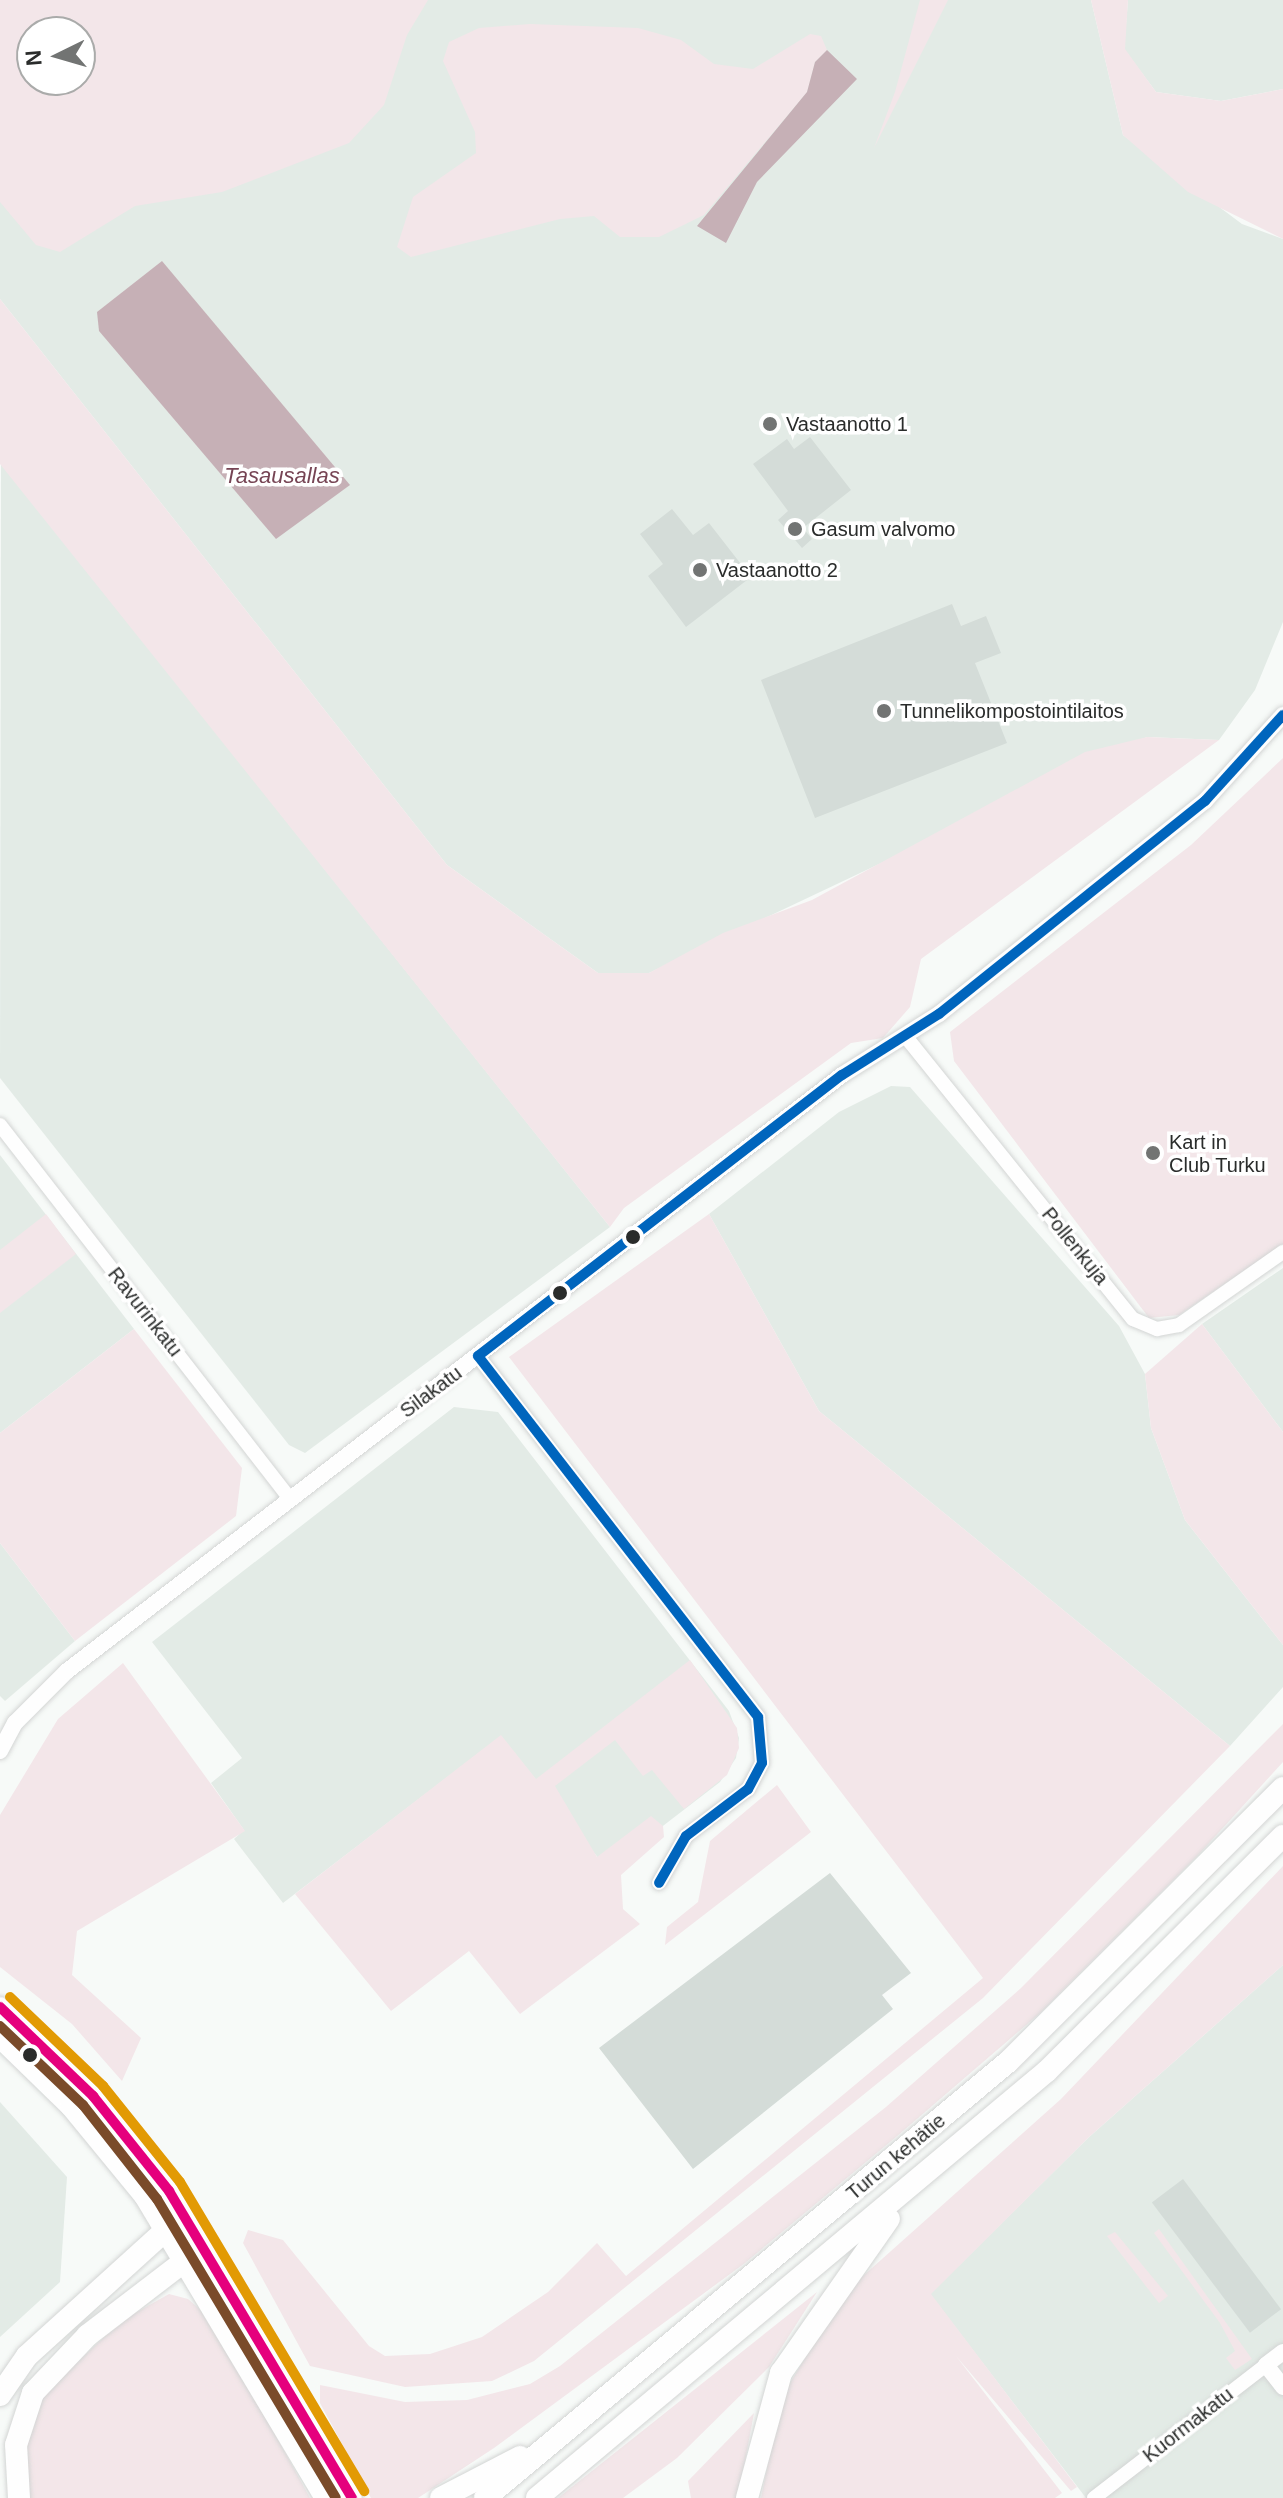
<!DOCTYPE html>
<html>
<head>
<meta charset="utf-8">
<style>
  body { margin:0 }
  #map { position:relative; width:1283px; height:2498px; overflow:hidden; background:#f7faf8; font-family:Arial,sans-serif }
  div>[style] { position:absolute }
  .built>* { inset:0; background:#e3ebe6 }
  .green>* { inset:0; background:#f3e6e9 }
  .water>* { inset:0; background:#c6b0b6 }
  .building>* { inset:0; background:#d4dcd8; transform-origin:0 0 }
  .roads { filter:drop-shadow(0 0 2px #d3d5d4) drop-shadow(0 0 2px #d3d5d4) }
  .minor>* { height:14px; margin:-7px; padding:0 7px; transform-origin:7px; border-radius:7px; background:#fefefe }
  .tertiary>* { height:16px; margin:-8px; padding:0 8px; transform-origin:8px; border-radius:8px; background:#fefefe }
  .secondary>* { height:20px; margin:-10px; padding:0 10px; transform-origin:10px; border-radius:10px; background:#fefefe }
  .trunk>* { height:22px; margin:-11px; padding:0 11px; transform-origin:11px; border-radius:11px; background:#fefefe }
  .bus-1>* { height:10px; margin:-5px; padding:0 5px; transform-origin:5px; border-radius:5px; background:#0065bd }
  .bus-2>* { height:10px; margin:-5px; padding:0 5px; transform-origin:5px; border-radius:5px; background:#e5007d }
  .bus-3>* { height:10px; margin:-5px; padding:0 5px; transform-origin:5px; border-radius:5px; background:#7a4b2a }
  .bus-4>* { height:10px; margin:-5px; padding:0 5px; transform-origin:5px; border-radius:5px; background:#e29a04 }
  .dots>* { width:22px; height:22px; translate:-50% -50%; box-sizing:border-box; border:4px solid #fff; border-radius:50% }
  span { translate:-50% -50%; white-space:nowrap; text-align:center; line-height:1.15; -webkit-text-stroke:7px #fff; paint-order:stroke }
  .poi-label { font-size:20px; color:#2a2c2b }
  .left { translate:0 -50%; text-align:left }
  .street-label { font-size:20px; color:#2a2c2b }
  .water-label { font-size:22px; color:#764454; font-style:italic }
  .north { position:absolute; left:16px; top:16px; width:80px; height:80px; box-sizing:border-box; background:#fff; border:2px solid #aaabaa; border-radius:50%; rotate:265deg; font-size:22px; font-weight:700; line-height:32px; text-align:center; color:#2a2c2b }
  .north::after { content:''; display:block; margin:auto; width:28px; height:36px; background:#727473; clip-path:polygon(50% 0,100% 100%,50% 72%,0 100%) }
</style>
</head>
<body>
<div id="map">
  <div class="built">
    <div style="clip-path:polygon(evenodd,0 0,1091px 0,1123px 135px,1242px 224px,1283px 239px,1283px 622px,1255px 690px,1219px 740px,1147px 737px,649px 973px,598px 973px,447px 865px,0 299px,0 0,32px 32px,80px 32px,80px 80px,32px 80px,32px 32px)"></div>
    <div style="clip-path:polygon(1128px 0,1283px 0,1283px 89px,1221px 101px,1156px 92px,1124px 49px)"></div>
    <div style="clip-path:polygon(1px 463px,610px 1227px,305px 1453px,289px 1445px,0 1078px)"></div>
    <div style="clip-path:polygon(891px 1086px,910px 1087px,1119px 1326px,1145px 1374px,1151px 1428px,1185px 1520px,1283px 1645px,1283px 1687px,1230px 1746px,819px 1411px,709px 1214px,839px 1112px)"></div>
    <div style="clip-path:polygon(0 1155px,134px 1329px,0 1433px)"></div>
    <div style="clip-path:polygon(1283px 1268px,1283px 1432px,1202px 1324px)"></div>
    <div style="clip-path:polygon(454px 1407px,498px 1412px,729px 1711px,739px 1738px,736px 1758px,720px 1782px,607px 1869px,501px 1736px,283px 1903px,234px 1839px,244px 1830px,211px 1783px,242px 1758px,152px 1642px)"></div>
    <div style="clip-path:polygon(0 1543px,75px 1641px,5px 1701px,0 1696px)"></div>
    <div style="clip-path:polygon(1283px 1965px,1283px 2498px,1086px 2498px,930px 2294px,1088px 2138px)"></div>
    <div style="clip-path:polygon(0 2102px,67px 2177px,60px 2282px,0 2337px)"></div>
  </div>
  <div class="green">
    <div style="clip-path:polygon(evenodd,0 0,428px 0,407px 35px,384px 105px,349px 143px,222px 192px,135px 206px,60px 252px,36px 245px,0 202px,0 0,32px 32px,80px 32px,80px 80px,32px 80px,32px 32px)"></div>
    <div style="clip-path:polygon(920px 0,948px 0,874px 148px,895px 92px)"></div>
    <div style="clip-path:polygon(1091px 0,1128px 0,1125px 49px,1156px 92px,1221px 101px,1283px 89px,1283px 239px,1188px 192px,1123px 135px)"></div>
    <div style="clip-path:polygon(530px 24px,638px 28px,681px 40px,714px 64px,753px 69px,810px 34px,821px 36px,827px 50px,815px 62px,807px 92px,704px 215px,659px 237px,620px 237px,594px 216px,560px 219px,411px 257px,397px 247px,413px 197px,476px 153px,475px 132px,443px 61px,449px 42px,479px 28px)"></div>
    <div style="clip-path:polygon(0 299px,447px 865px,598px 973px,649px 973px,723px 933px,812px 900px,1085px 752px,1147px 737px,1219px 740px,921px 959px,910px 1007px,883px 1038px,851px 1043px,624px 1208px,610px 1227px,0 464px)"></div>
    <div style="clip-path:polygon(1283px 758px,1283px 1244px,1179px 1315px,1149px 1318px,954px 1061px,950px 1032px,1191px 845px)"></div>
    <div style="clip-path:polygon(46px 1214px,76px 1254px,0 1313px,0 1250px)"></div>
    <div style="clip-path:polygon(709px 1214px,819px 1411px,1230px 1746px,983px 1998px,534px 2361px,492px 2381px,405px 2387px,310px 2366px,243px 2243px,248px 2230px,283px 2240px,369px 2346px,385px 2356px,430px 2354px,482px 2337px,548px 2292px,597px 2243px,626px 2276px,983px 1978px,509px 1357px)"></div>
    <div style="clip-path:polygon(1202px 1324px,1283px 1432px,1283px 1645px,1185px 1520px,1151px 1428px,1145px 1374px)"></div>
    <div style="clip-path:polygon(134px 1329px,242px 1468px,236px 1516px,75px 1641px,0 1543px,0 1433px)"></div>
    <div style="clip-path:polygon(690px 1660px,737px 1728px,739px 1748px,727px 1775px,684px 1809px,652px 1770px,643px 1776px,615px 1740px,555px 1786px,597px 1857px,651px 1816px,663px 1826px,664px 1837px,621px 1875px,623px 1909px,640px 1924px,520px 2014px,469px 1951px,391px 2011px,295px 1894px,501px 1735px,536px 1779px)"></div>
    <div style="clip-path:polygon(123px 1663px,245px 1831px,77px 1931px,72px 1975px,141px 2038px,122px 2081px,72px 2024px,0 1967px,0 1815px,58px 1719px)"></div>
    <div style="clip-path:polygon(1283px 1724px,1283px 1762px,1200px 1853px,1039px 2014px,896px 2137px,745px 2263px,494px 2448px,418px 2498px,371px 2498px,320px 2403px,320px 2385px,405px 2402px,467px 2400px,530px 2384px,560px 2366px,886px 2107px,1021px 1988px)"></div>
    <div style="clip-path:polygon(777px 1785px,811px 1832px,665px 1945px,667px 1927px,698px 1902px,710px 1841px)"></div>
    <div style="clip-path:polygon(1283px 1866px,1283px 1965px,1088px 2138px,931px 2294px,1077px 2487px,1071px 2491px,956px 2356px,1062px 2493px,1055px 2498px,761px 2498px,781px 2398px,844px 2293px,1061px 2099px)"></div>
    <div style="clip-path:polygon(1159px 2229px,1252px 2359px,1235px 2370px,1226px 2358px,1235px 2351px,1220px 2323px,1154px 2233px)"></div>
    <div style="clip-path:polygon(1115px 2232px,1168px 2296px,1159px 2303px,1107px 2236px)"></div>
    <div style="clip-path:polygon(817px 2292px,769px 2367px,677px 2458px,623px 2498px,558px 2498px)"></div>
    <div style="clip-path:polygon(169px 2294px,188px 2299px,212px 2320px,310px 2498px,26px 2498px,22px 2461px,42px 2396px,121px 2321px)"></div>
    <div style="clip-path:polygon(754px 2413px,738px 2498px,691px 2498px,688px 2481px)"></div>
  </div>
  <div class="water">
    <div style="clip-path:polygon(827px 50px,857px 79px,757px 182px,726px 243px,697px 226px,807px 92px,815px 62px)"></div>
    <div style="clip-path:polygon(162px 261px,350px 485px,276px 539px,99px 331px,97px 312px)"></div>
  </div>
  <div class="building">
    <div style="clip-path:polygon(810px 437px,851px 490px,803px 528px,812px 539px,802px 548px,778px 520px,788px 511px,753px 464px,787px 439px,794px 449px)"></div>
    <div style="clip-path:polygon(672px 509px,693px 535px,709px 523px,751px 577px,686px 627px,648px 576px,663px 564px,640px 534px)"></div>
    <div style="clip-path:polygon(952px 604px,961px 626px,986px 616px,1001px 653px,975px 663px,1007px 743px,815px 818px,761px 680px)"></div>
    <div style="clip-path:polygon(830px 1873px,911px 1973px,882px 1995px,893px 2009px,693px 2169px,599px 2048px)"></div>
    <div style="left:1183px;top:2179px;width:163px;height:39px;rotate:53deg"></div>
  </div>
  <div class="roads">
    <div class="minor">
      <div style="left:906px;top:1037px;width:362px;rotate:51.2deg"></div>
      <div style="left:1133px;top:1319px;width:26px;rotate:23deg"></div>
      <div style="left:1157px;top:1329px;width:22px;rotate:-10deg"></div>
      <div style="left:1179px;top:1325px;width:127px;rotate:-35.1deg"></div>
      <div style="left:0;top:1125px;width:473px;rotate:52.2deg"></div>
      <div style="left:478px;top:1356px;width:457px;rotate:52.2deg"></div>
      <div style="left:758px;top:1717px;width:46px;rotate:85deg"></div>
      <div style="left:762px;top:1763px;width:30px;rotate:118deg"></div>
      <div style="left:748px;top:1789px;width:78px;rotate:142.8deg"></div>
      <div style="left:686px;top:1836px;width:54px;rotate:119.9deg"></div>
      <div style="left:1094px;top:2498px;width:217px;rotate:-37.7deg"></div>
    </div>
    <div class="tertiary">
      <div style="left:0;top:1751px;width:32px;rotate:-62deg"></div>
      <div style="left:15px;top:1723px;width:74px;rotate:-45deg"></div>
      <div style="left:67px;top:1671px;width:978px;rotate:-37.56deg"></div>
      <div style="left:842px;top:1075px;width:115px;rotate:-32.2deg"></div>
      <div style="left:939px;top:1014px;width:341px;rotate:-38.7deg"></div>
      <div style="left:1205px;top:801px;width:116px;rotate:-47.8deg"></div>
      <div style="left:1283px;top:2352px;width:21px;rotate:143deg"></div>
      <div style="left:1266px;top:2365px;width:28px;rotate:52deg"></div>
    </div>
    <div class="secondary">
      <div style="left:0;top:2007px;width:129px;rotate:43.7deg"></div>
      <div style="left:93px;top:2096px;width:122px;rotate:51.3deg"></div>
      <div style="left:169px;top:2191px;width:357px;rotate:59.2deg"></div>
      <div style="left:0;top:2038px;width:98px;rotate:44.2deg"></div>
      <div style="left:70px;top:2106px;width:117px;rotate:50.6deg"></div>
      <div style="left:144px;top:2196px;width:352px;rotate:59.1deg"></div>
    </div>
    <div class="trunk">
      <div style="left:0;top:2395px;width:47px;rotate:-55.3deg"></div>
      <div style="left:27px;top:2356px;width:188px;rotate:-42.2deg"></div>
      <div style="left:19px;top:2498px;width:53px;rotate:-93.2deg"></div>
      <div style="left:16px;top:2445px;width:55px;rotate:-71.9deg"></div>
      <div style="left:33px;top:2393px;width:80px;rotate:-46.5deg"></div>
      <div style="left:88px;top:2335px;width:123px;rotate:-37.4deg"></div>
      <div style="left:441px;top:2498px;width:89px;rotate:-27.4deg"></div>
      <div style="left:485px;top:2498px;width:681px;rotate:-39.82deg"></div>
      <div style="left:1008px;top:2062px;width:388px;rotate:-44.9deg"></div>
      <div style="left:537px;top:2498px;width:665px;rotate:-39.94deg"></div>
      <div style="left:1047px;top:2071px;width:333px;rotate:-44.9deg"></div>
      <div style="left:747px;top:2498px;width:130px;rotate:-74.8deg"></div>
      <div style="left:781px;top:2373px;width:188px;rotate:-55deg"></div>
    </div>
  </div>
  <div class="bus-1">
    <div style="left:478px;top:1356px;width:460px;rotate:-37.7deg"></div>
    <div style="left:842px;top:1075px;width:115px;rotate:-32.2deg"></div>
    <div style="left:939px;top:1014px;width:341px;rotate:-38.7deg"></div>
    <div style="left:1205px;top:801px;width:116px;rotate:-47.8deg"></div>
    <div style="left:478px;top:1356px;width:457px;rotate:52.2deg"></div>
    <div style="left:758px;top:1717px;width:46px;rotate:85deg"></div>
    <div style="left:762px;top:1763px;width:30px;rotate:118deg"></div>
    <div style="left:748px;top:1789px;width:78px;rotate:142.8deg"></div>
    <div style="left:686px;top:1836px;width:54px;rotate:119.9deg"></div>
  </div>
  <div class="bus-2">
    <div style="left:0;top:2007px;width:129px;rotate:43.7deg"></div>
    <div style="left:93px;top:2096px;width:122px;rotate:51.3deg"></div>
    <div style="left:169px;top:2191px;width:357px;rotate:59.2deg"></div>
  </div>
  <div class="bus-3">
    <div style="left:0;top:2026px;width:115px;rotate:43.6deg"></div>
    <div style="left:83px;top:2105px;width:120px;rotate:51.8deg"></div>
    <div style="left:157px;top:2199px;width:348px;rotate:59.1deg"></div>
  </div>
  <div class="bus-4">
    <div style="left:10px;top:1997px;width:129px;rotate:43.7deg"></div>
    <div style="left:103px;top:2086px;width:123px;rotate:51.3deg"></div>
    <div style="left:180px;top:2182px;width:360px;rotate:59.2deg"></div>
  </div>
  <div class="dots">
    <div style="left:770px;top:424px;background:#727473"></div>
    <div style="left:795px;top:529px;background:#727473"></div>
    <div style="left:700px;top:570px;background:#727473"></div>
    <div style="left:884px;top:711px;background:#727473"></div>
    <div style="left:1153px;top:1153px;background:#727473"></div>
    <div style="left:633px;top:1237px;background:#2a2c2b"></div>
    <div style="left:560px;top:1293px;background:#2a2c2b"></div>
    <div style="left:30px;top:2055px;background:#2a2c2b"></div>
  </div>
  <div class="poi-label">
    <span class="left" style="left:786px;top:424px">Vastaanotto 1</span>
    <span class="left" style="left:811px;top:529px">Gasum valvomo</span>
    <span class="left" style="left:716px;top:570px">Vastaanotto 2</span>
    <span class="left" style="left:900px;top:711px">Tunnelikompostointilaitos</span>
    <span class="left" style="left:1169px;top:1154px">Kart in<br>Club Turku</span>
  </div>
  <div class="street-label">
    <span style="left:1075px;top:1246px;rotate:51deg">Pollenkuja</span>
    <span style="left:145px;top:1312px;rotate:52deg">Ravurinkatu</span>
    <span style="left:431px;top:1392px;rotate:-37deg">Silakatu</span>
    <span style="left:896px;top:2157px;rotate:-40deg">Turun kehätie</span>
    <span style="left:1188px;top:2425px;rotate:-38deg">Kuormakatu</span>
  </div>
  <div class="water-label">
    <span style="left:282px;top:476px">Tasausallas</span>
  </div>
  <div class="north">N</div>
</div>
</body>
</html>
